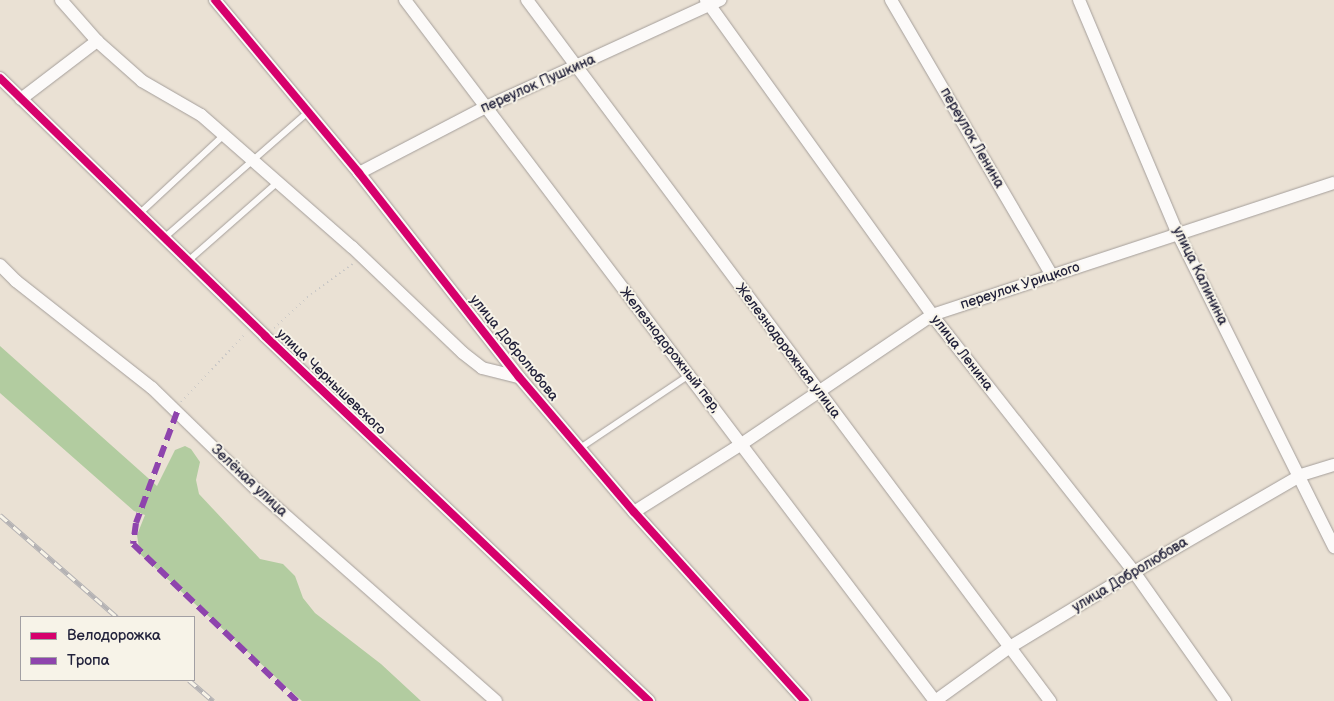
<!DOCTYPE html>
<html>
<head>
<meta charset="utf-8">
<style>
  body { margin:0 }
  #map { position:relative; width:1334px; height:701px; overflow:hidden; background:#eae1d4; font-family:"Balsamiq Sans",sans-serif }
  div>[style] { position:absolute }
  .forest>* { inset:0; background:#b2cca0 }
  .path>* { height:2px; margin-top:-1px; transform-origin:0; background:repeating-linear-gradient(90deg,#cac8c6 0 1px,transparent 0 5px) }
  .roads { filter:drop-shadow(0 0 1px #a49e9a) drop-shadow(0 0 1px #a49e9a) }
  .service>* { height:6px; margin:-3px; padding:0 3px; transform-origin:3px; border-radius:3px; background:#fcfaf9 }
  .minor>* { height:12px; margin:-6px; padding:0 6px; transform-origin:6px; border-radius:6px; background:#fcfaf9 }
  .rail>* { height:5px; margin-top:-2.5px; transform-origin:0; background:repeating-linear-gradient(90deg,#f7f3e8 0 9px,#b4b2b4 0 18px); box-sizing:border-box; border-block:1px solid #b4b2b4 }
  .quiet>* { height:6px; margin-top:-3px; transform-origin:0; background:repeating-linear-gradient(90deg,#8e44ad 0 12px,transparent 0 18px) }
  .cycleway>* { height:8px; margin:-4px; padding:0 4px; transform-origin:4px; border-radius:4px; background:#d6006c }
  span { translate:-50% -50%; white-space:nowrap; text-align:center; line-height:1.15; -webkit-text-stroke:4px #f7f3e8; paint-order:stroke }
  .street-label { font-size:14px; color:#22223b }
  .legend { position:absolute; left:20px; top:616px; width:175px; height:65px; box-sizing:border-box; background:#f7f3e8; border:1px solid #a29fa3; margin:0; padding:6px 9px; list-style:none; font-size:15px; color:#22223b }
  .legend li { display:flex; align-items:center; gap:10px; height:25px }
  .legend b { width:25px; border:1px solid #a29fa3 }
</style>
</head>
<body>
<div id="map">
  <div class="forest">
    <div style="clip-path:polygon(0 346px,157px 486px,175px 450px,185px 446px,191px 449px,200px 462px,196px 480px,199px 494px,260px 559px,283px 564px,295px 576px,303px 598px,315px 613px,381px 664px,421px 701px,302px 701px,140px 554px,137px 535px,145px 515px,134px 511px,0 393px)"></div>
  </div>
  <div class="path">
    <div style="left:274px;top:328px;width:50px;rotate:-42.6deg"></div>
    <div style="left:311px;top:294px;width:53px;rotate:-35.8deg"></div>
    <div style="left:181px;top:402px;width:95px;rotate:-46.7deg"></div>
  </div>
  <div class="roads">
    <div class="service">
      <div style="left:139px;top:214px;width:116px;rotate:-42.9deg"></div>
      <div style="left:164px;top:238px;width:191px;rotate:-41.2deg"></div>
      <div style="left:188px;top:261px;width:120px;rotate:-41.3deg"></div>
      <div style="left:580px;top:448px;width:131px;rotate:-33.8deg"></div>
    </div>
    <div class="minor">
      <div style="left:61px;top:0;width:55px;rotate:48.7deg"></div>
      <div style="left:97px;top:41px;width:60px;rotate:41.6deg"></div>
      <div style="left:142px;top:81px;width:68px;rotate:30deg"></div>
      <div style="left:201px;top:115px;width:201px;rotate:41.2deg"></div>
      <div style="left:352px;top:247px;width:153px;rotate:43.7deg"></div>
      <div style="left:463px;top:353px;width:24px;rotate:38deg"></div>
      <div style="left:482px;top:368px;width:38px;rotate:14deg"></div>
      <div style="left:215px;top:0;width:225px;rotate:50.2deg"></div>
      <div style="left:359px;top:173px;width:259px;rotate:51.9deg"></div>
      <div style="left:519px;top:377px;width:177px;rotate:49.6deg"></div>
      <div style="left:634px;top:512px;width:255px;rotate:47.9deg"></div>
      <div style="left:405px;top:0;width:879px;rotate:52.91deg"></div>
      <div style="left:527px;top:0;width:875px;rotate:53.27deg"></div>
      <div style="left:706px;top:0;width:388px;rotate:54.3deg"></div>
      <div style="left:932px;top:315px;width:327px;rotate:51.8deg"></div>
      <div style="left:1134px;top:572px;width:158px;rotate:54.8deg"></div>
      <div style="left:891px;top:0;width:319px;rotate:59.7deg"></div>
      <div style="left:1079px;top:0;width:254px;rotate:67.1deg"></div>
      <div style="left:1178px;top:234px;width:350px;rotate:63.5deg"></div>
      <div style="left:0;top:78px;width:370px;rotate:44.2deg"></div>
      <div style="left:265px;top:336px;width:530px;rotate:43.55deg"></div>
      <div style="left:21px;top:99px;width:96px;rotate:-37.3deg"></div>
      <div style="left:359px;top:173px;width:141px;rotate:-27.5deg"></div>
      <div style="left:484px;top:108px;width:260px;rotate:-24.6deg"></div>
      <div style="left:0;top:265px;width:23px;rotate:45deg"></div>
      <div style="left:16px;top:281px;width:173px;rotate:38.2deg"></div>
      <div style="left:152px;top:388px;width:149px;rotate:44.2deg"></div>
      <div style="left:259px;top:492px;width:316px;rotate:41.4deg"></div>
      <div style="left:634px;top:512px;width:129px;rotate:-32.3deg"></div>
      <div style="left:743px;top:443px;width:228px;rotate:-34.1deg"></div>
      <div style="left:932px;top:315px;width:423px;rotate:-18.2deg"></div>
      <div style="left:935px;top:701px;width:92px;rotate:-35.8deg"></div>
      <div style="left:1010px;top:647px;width:145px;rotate:-31.2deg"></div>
      <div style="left:1134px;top:572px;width:193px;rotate:-30.1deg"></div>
      <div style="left:1301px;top:475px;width:34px;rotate:-17deg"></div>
    </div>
  </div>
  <div class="rail">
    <div style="left:0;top:515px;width:155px;rotate:41.1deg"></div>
    <div style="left:189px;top:680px;width:32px;rotate:41deg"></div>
  </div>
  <div class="quiet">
    <div style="left:177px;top:412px;width:118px;rotate:110.3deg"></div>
    <div style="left:136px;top:523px;width:21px;rotate:98deg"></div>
    <div style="left:133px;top:544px;width:227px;rotate:43.8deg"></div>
  </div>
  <div class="cycleway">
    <div style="left:215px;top:0;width:225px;rotate:50.2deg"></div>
    <div style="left:359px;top:173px;width:259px;rotate:51.9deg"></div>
    <div style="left:519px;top:377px;width:177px;rotate:49.6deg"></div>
    <div style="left:634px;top:512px;width:255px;rotate:47.9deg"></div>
    <div style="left:0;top:78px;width:370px;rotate:44.2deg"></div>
    <div style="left:265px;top:336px;width:530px;rotate:43.55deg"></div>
  </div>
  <div class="street-label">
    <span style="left:538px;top:84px;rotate:-24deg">переулок Пушкина</span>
    <span style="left:972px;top:138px;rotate:60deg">переулок Ленина</span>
    <span style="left:1200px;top:276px;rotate:64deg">улица Калинина</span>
    <span style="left:1020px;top:286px;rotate:-18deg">переулок Урицкого</span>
    <span style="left:514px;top:348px;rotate:51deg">улица Добролюбова</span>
    <span style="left:670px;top:350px;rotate:52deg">Железнодорожный пер,</span>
    <span style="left:788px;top:351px;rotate:53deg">Железнодорожная улица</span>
    <span style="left:962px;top:353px;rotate:52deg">улица Ленина</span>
    <span style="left:331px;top:382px;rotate:44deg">улица Чернышевского</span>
    <span style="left:249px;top:481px;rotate:43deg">Зелёная улица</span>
    <span style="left:1130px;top:575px;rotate:-31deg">улица Добролюбова</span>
  </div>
  <ul class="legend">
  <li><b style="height:6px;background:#d6006c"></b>Велодорожка</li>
  <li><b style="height:6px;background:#8e44ad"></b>Тропа</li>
  </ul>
</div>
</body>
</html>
